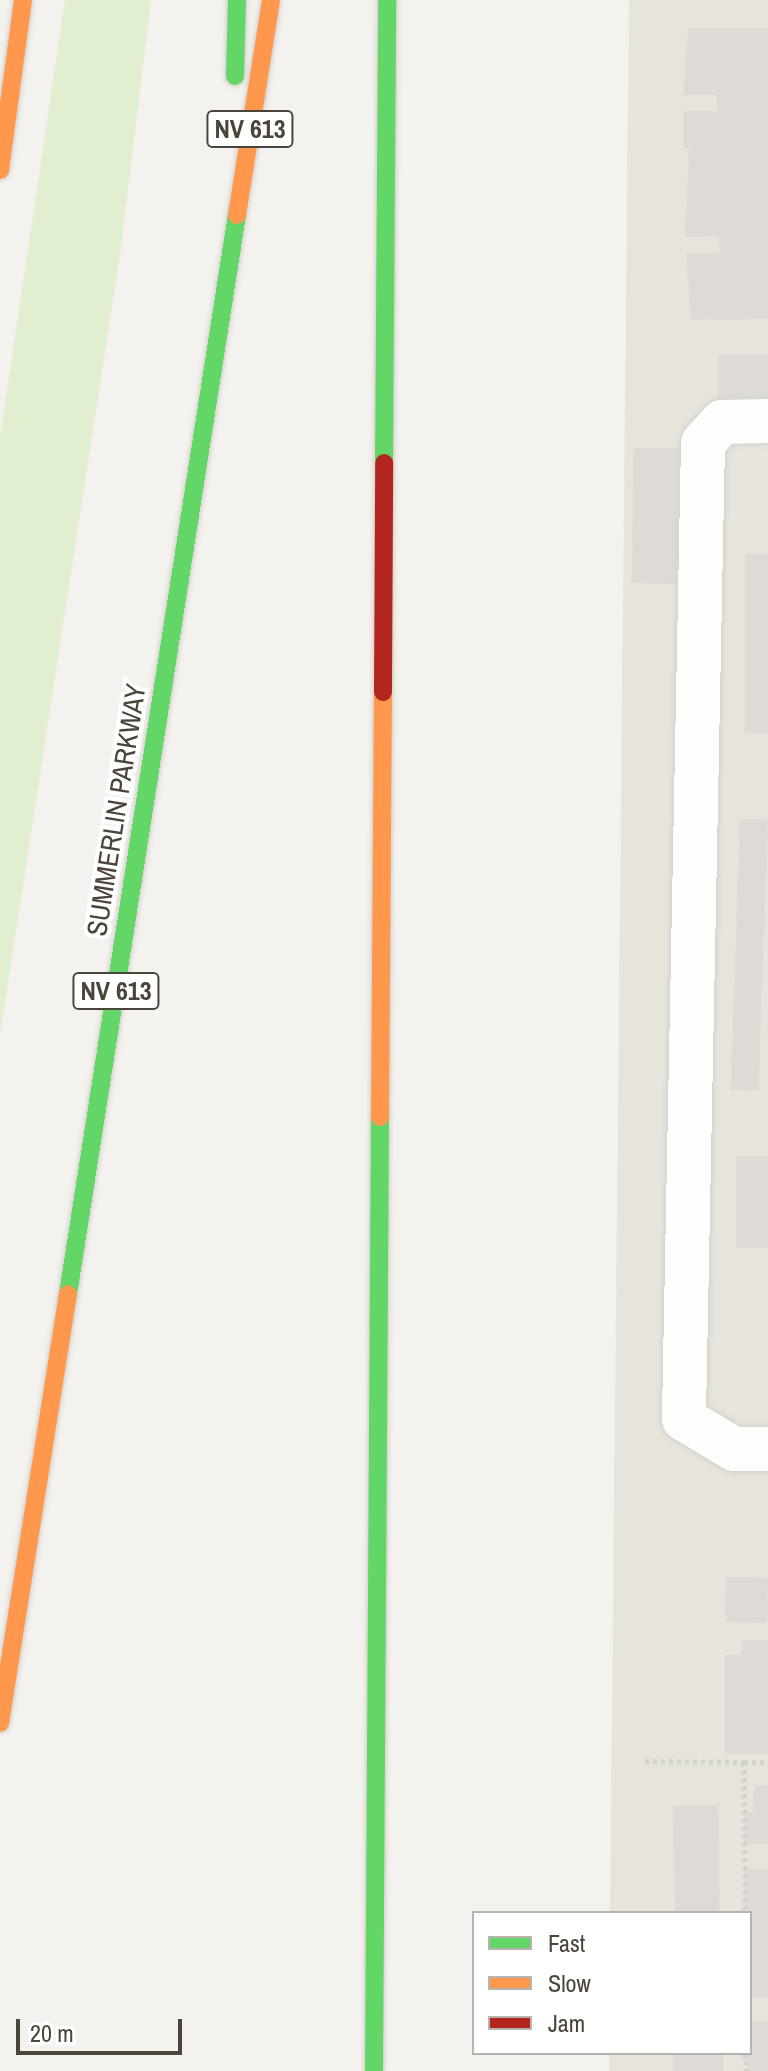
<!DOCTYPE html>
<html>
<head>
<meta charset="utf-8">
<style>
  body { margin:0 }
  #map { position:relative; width:768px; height:2071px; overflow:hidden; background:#f4f2ee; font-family:"Archivo Narrow",sans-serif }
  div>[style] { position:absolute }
  .residential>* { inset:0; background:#e7e4dc }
  .green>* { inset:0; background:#e1eecf }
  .building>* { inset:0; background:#dedbd6; transform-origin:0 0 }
  .path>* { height:5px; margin-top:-2.5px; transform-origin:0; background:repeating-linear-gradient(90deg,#d3d2cc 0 4px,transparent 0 8px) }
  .roads { filter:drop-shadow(0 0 2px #d2d0cb) drop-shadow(0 0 2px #d2d0cb) }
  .street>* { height:44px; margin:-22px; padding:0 22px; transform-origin:22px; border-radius:22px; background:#fdfdfc }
  .fast>* { height:18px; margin:-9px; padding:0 9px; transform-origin:9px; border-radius:9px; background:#63d668 }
  .slow>* { height:18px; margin:-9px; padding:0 9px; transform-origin:9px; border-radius:9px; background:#ff974d }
  .jam>* { height:18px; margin:-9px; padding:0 9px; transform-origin:9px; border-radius:9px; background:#b3261e }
  span { translate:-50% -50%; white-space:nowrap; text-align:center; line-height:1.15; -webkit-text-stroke:8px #fff; paint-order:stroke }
  .shield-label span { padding:2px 6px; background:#fff; border:2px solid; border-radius:6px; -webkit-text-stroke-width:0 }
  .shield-label { font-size:26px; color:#4b4439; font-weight:700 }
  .street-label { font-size:28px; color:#4b4439 }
  .legend { position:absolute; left:472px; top:1911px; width:280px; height:144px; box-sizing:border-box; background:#fff; border:2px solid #b7b4b0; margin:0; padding:10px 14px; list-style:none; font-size:24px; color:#4b4439 }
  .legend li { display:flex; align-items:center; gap:16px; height:40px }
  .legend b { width:40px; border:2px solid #b7b4b0 }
  .scale { position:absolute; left:16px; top:2019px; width:166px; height:36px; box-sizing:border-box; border:4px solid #4b4439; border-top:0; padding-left:10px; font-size:24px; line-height:28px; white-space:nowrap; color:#4b4439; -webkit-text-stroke:6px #fff; paint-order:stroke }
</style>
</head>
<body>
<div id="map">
  <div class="residential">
    <div style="clip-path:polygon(629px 0,768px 0,768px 2071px,609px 2071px,609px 2053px,750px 2053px,750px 1913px,610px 1913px)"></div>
  </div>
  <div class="green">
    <div style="clip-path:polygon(65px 0,151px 0,121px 248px,0 1036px,0 437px)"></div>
  </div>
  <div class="building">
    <div style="clip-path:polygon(688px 28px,768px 28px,768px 319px,691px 320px,686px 253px,719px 253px,719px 236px,685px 237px,689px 148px,683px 148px,683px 111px,717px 111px,717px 95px,683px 95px)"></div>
    <div style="left:768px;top:355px;width:43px;height:50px;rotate:90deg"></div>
    <div style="left:634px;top:448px;width:45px;height:135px;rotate:1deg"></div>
    <div style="left:745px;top:554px;width:23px;height:179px"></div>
    <div style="left:740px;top:819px;width:28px;height:271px;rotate:2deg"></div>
    <div style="left:736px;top:1156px;width:32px;height:92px"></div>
    <div style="left:726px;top:1577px;width:42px;height:45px;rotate:1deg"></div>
    <div style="clip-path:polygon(742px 1640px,768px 1640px,768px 1754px,725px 1754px,725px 1655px,742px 1655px)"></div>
    <div style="clip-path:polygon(754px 1785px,768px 1785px,768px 1844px,744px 1844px,744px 1812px,753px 1812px)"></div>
    <div style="left:718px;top:1805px;width:108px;height:45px;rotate:89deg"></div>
    <div style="clip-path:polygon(744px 1869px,768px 1869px,768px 1997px,750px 1997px,750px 1913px,744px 1907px)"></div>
    <div style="clip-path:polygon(750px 2021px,768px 2021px,768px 2071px,747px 2071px,747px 2060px,741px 2060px,741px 2053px,750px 2053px)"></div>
    <div style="left:673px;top:2053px;width:50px;height:18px"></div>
  </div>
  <div class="path">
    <div style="left:645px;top:1761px;width:99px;rotate:0.6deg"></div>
    <div style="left:744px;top:1762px;width:151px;rotate:89.6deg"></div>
    <div style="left:744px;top:1762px;width:24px"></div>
    <div style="left:746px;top:2053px;width:18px;rotate:90deg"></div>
  </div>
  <div class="roads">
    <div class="street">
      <div style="left:768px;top:421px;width:46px;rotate:178.8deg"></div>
      <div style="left:722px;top:422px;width:28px;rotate:132deg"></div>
      <div style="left:703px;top:443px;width:976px;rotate:91.12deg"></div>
      <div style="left:684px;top:1419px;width:58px;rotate:31deg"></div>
      <div style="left:734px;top:1449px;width:34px"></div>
    </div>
    <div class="fast">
      <div style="left:235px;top:76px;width:76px;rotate:-88.5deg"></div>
      <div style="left:384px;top:463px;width:463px;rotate:-89.6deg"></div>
      <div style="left:68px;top:1294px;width:1092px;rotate:-81.1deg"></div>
      <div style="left:374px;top:2071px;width:954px;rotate:-89.64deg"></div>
    </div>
    <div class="slow">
      <div style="left:0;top:170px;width:172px;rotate:-82.3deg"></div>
      <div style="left:237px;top:215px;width:218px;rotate:-81deg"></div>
      <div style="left:380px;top:1117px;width:425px;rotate:-89.6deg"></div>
      <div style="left:0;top:1723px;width:434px;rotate:-81deg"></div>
    </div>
    <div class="jam">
      <div style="left:383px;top:692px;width:229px;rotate:-89.7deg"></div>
    </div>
  </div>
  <div class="shield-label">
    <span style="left:250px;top:129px">NV 613</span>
    <span style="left:116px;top:991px">NV 613</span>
  </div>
  <div class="street-label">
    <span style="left:116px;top:810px;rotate:-81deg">SUMMERLIN PARKWAY</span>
  </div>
  <ul class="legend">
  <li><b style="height:10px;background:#63d668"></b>Fast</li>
  <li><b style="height:10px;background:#ff974d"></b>Slow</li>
  <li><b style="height:10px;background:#b3261e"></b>Jam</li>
  </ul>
  <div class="scale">20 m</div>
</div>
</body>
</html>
